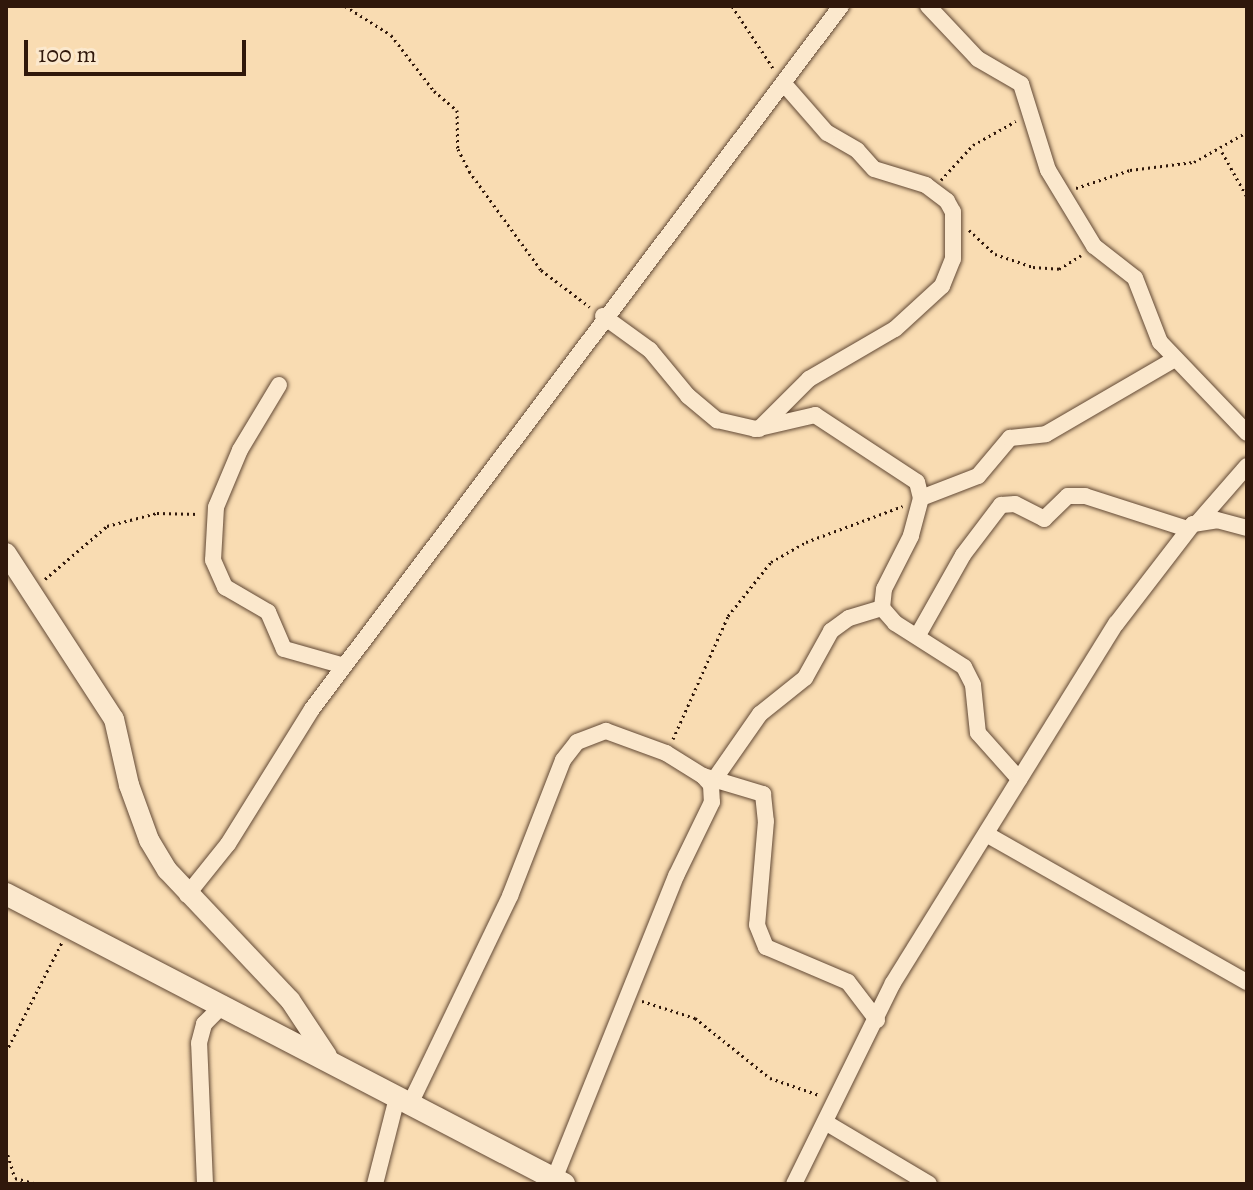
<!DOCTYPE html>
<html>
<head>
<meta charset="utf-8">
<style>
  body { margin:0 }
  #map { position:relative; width:1253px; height:1190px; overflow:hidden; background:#f9dcb2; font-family:Alegreya,serif }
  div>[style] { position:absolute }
  .path>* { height:3px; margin-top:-1.5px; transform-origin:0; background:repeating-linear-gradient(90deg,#30180b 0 2px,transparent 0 6px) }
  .roads { filter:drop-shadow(0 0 2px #624935) drop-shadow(0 0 2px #624935) }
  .minor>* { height:16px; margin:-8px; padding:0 8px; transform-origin:8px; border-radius:8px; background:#fbe8cd }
  .tertiary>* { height:20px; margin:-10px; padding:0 10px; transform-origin:10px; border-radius:10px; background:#fbe8cd }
  .secondary>* { height:22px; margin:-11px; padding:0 11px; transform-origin:11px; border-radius:11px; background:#fbe8cd }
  span { translate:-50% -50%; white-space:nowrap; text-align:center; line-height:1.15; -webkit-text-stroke:7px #fbe8cd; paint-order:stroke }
  .frame { position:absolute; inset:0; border:8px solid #30180b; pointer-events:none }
  .scale { position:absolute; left:24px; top:40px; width:222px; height:36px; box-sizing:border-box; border:4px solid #30180b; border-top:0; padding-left:10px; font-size:24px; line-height:28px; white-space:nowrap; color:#30180b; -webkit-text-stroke:6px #fbe8cd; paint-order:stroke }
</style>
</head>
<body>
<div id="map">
  <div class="path">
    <div style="left:345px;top:6px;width:54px;rotate:32.2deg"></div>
    <div style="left:391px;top:35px;width:71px;rotate:52.5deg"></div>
    <div style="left:434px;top:91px;width:30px;rotate:40deg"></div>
    <div style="left:457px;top:110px;width:39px;rotate:89deg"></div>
    <div style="left:458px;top:149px;width:25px;rotate:63deg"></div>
    <div style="left:469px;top:171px;width:122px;rotate:54deg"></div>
    <div style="left:541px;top:270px;width:61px;rotate:37.1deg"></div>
    <div style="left:732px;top:6px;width:74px;rotate:56.5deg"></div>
    <div style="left:1222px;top:152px;width:51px;rotate:60.9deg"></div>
    <div style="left:941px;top:180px;width:47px;rotate:-47.6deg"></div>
    <div style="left:973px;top:145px;width:49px;rotate:-29.2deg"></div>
    <div style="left:1076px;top:188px;width:57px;rotate:-18.4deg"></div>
    <div style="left:1130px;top:170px;width:64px;rotate:-7.1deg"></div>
    <div style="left:1194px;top:162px;width:61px;rotate:-29.5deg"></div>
    <div style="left:969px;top:230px;width:35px;rotate:43deg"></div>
    <div style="left:995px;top:254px;width:40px;rotate:18.9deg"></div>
    <div style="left:1033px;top:267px;width:26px;rotate:4deg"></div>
    <div style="left:1059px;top:269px;width:26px;rotate:-32deg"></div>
    <div style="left:45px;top:579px;width:82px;rotate:-40.5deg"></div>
    <div style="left:107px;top:526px;width:52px;rotate:-14.6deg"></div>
    <div style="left:157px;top:513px;width:42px;rotate:1.4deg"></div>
    <div style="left:673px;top:739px;width:135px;rotate:-65.9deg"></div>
    <div style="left:728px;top:616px;width:69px;rotate:-51.5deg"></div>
    <div style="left:771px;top:562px;width:40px;rotate:-29.7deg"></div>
    <div style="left:806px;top:542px;width:103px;rotate:-20.4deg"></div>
    <div style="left:642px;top:1001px;width:56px;rotate:17.8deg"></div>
    <div style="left:695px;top:1018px;width:96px;rotate:38.7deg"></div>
    <div style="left:770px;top:1078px;width:52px;rotate:19.1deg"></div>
    <div style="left:6px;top:1052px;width:123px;rotate:-63deg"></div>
    <div style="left:6px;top:1149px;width:30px;rotate:73deg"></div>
    <div style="left:15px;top:1178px;width:24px;rotate:15deg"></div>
  </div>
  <div class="roads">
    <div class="minor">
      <div style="left:928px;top:6px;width:73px;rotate:46.7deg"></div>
      <div style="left:978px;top:59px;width:50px;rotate:30.2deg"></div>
      <div style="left:1021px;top:84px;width:90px;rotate:72.6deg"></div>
      <div style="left:1048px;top:170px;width:89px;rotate:58.8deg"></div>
      <div style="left:1094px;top:246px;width:52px;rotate:38deg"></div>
      <div style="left:1135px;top:278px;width:69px;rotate:68.7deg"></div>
      <div style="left:1160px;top:342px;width:126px;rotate:46.3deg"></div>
      <div style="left:603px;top:316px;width:58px;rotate:35.9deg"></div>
      <div style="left:650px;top:350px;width:60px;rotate:50.4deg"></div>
      <div style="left:688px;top:396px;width:38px;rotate:40deg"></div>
      <div style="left:717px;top:420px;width:39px;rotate:13deg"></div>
      <div style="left:755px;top:429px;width:62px;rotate:-13.1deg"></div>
      <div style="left:815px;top:415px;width:122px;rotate:33.3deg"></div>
      <div style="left:917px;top:482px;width:16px;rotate:76deg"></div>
      <div style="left:921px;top:498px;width:39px;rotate:105deg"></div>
      <div style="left:911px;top:536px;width:59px;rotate:117deg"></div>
      <div style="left:884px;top:589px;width:19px;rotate:96deg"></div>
      <div style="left:882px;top:608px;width:20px;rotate:49deg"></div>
      <div style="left:895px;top:623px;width:82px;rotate:32.5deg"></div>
      <div style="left:964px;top:667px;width:20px;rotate:63deg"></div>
      <div style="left:973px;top:685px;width:48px;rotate:84.1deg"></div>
      <div style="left:978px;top:733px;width:62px;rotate:48.3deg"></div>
      <div style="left:279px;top:385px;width:76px;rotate:121deg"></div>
      <div style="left:240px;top:450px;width:62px;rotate:112.8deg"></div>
      <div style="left:216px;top:507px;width:53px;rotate:93.2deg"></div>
      <div style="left:213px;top:560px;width:30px;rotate:66deg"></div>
      <div style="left:225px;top:587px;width:50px;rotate:30.2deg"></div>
      <div style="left:268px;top:612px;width:40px;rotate:66.6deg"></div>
      <div style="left:284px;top:649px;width:62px;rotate:15.8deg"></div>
      <div style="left:759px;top:429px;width:71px;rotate:-45deg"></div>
      <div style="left:809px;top:379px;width:99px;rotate:-30.2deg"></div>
      <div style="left:895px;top:329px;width:64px;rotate:-42.5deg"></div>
      <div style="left:942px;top:286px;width:29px;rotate:-68deg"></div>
      <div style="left:953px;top:259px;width:47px;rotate:-90deg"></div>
      <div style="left:953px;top:212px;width:13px;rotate:-119deg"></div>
      <div style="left:947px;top:201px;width:26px;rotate:-143deg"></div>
      <div style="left:926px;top:185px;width:54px;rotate:-162.9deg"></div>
      <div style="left:874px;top:169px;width:25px;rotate:-132deg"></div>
      <div style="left:857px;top:150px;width:34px;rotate:-150deg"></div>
      <div style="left:827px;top:133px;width:64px;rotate:-131.2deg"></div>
      <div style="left:921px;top:498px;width:61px;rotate:-21.1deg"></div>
      <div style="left:978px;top:476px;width:50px;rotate:-49.9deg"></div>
      <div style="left:1010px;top:438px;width:36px;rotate:-6deg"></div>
      <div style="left:1046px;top:434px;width:149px;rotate:-30.2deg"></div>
      <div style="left:1199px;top:521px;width:73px;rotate:-48.9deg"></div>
      <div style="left:918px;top:635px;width:92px;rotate:-60.6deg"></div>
      <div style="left:963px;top:555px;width:63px;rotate:-52.8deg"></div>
      <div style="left:1001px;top:505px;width:14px;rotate:-4deg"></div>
      <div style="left:1015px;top:504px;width:33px;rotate:27deg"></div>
      <div style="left:1044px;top:519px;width:33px;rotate:-44deg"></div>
      <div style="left:1068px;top:496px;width:17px"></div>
      <div style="left:1085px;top:496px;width:108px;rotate:17.8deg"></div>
      <div style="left:703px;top:776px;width:63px;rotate:16.7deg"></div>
      <div style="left:763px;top:794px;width:27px;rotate:84deg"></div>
      <div style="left:766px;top:821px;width:104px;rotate:94.9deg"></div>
      <div style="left:757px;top:925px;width:24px;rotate:68deg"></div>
      <div style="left:766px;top:947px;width:89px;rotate:23.1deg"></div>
      <div style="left:848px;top:982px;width:48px;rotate:52.7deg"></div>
      <div style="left:716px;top:777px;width:77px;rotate:-55.1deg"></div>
      <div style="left:760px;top:714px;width:58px;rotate:-38.7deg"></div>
      <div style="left:805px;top:678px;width:54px;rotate:-61deg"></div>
      <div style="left:831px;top:631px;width:22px;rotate:-36deg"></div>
      <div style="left:849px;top:618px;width:34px;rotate:-17deg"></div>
      <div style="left:986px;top:834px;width:300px;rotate:29.6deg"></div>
      <div style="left:187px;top:895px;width:65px;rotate:-51.2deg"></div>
      <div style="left:228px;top:844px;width:159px;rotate:-58.1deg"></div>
      <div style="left:312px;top:709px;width:880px;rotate:-53.04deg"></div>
      <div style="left:410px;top:1104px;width:231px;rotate:-64.3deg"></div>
      <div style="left:510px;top:896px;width:146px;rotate:-68.7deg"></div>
      <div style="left:563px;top:760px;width:23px;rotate:-52deg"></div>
      <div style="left:577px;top:742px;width:31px;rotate:-21deg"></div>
      <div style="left:606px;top:731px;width:64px;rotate:20.1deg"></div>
      <div style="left:666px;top:753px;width:44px;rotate:31.9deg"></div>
      <div style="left:703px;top:776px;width:12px;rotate:48deg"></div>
      <div style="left:711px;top:785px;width:17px;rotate:87deg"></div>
      <div style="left:712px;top:802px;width:82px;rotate:115.9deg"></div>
      <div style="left:676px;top:876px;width:327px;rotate:111.9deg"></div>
      <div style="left:825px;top:1122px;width:121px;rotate:30.8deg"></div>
      <div style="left:205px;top:1184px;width:141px;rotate:-92.4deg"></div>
      <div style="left:199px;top:1043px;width:20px;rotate:-75deg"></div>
      <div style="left:204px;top:1024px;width:28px;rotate:-45deg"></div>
      <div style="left:375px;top:1184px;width:89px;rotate:-75.7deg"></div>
      <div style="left:794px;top:1184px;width:224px;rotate:-63.8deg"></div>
      <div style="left:893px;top:983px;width:423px;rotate:-58.2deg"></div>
      <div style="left:1116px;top:624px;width:126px;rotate:-52.4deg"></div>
      <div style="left:1193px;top:524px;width:24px;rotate:-9deg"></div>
      <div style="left:1217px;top:520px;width:31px;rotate:15deg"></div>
    </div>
    <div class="tertiary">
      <div style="left:6px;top:553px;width:198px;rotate:57deg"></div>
      <div style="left:114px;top:719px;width:68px;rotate:77.2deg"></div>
      <div style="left:129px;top:785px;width:59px;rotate:70deg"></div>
      <div style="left:149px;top:840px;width:35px;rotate:59deg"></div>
      <div style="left:167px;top:870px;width:179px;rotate:46.6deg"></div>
      <div style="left:290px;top:1000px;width:67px;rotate:56.5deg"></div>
    </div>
    <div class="secondary">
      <div style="left:6px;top:894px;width:629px;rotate:27.46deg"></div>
    </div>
  </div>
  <div class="frame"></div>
  <div class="scale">100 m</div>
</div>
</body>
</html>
